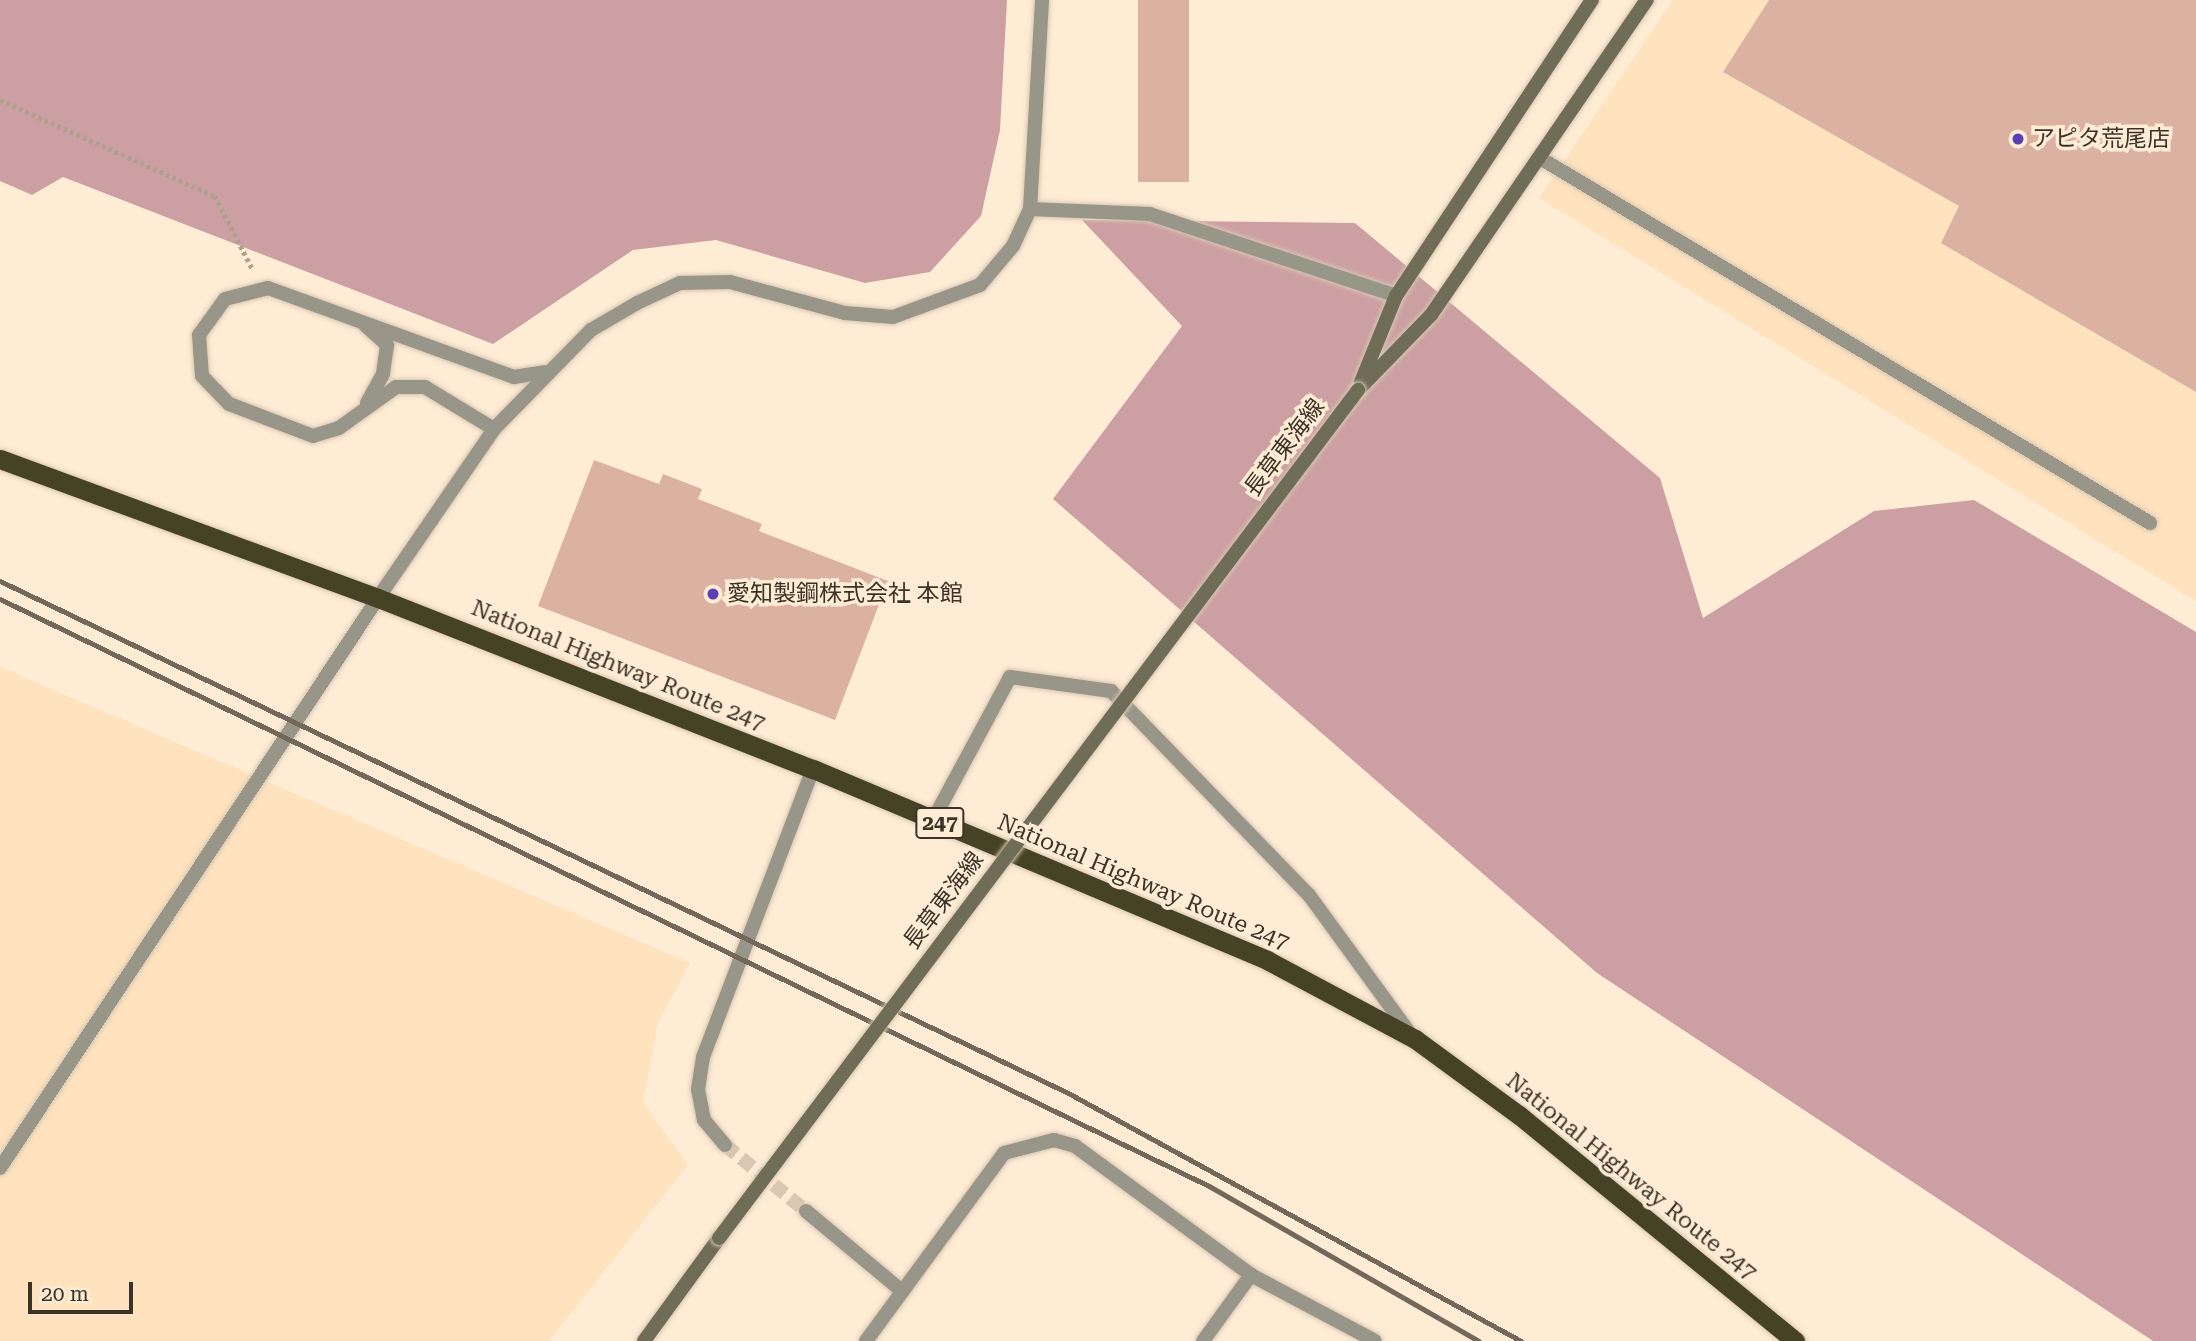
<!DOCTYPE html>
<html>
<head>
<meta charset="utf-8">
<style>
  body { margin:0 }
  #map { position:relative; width:2196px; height:1341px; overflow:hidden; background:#ffecd5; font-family:"Roboto Serif","Noto Sans JP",serif }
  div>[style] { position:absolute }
  .built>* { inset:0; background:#ffe2be }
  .forest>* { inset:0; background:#cc9fa2 }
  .building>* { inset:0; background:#dbb2a1; transform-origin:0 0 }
  .minor-tunnel>* { height:14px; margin-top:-7px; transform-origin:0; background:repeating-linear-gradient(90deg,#d8c7b2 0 14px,transparent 0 21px) }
  .path>* { height:4.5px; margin-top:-2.25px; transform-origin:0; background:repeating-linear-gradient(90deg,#afa08e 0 3.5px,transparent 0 7px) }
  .roads { filter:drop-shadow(0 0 2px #d8c7b2) drop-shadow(0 0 2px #d8c7b2) }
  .service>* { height:14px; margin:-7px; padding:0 7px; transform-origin:7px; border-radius:7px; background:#989688 }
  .minor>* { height:14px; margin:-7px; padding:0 7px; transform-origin:7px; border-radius:7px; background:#989688 }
  .tertiary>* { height:14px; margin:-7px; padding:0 7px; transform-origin:7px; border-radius:7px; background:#989688 }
  .secondary>* { height:14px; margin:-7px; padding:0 7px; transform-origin:7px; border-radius:7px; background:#6f6c57 }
  .trunk>* { height:19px; margin:-9.5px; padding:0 9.5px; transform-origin:9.5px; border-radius:9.5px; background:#464226 }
  .rail>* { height:5px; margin:-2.5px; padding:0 2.5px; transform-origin:2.5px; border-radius:2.5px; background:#74685a }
  .bridges { filter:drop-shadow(0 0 2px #d8c7b2) drop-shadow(0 0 2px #d8c7b2) }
  .secondary-bridge>* { height:14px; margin:-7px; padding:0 7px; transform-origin:7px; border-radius:7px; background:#6f6c57 }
  .dots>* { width:19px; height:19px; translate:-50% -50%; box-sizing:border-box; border:4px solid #ffecd5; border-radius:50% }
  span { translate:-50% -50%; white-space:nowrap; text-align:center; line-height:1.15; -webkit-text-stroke:7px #ffecd5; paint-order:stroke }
  .shield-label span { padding:2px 5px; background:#ffecd5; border:2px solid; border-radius:5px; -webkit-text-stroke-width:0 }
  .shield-label { font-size:21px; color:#3c3328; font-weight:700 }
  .poi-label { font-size:23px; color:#3c3328 }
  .left { translate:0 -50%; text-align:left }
  .street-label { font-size:23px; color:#3c3328 }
  .scale { position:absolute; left:28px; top:1282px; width:105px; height:32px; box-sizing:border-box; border:4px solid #3c3328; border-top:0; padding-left:9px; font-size:21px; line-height:24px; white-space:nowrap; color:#3c3328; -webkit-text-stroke:5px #ffecd5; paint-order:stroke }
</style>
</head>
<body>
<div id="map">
  <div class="built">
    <div style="clip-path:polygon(1673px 0,2196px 0,2196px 601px,1539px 198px)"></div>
    <div style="clip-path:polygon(0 667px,690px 963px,658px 1023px,643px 1102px,688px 1165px,549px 1341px,0 1341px)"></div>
  </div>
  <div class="forest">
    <div style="clip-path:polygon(0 0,1007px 0,1000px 130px,981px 216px,930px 272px,865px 283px,716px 240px,633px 250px,493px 344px,63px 177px,32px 195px,0 181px)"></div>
    <div style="clip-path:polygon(1082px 220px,1355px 223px,1660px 478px,1703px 618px,1874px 511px,1974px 500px,2196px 632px,2196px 1341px,2153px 1341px,1597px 973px,1053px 499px,1182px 326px)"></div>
  </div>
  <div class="building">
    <div style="left:1138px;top:0;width:51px;height:182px"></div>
    <div style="clip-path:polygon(1769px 0,2196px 0,2196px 392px,1941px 243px,1959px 206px,1723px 72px)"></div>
    <div style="clip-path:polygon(594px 460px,659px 484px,663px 474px,702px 489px,698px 499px,762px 524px,759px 531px,888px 581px,835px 720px,538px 606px)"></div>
  </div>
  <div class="minor-tunnel">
    <div style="left:725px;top:1145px;width:104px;rotate:39.2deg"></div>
  </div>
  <div class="path">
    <div style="left:0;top:100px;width:235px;rotate:24.1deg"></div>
    <div style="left:215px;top:196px;width:81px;rotate:62.8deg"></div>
  </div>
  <div class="roads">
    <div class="service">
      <div style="left:365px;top:325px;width:30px;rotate:42deg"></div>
      <div style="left:387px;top:345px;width:29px;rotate:98deg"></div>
      <div style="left:383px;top:374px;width:33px;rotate:119deg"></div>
      <div style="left:494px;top:429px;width:81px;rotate:-148.7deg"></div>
      <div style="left:425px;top:387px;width:29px;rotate:180deg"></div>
      <div style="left:396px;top:387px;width:70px;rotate:144.3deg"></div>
      <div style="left:339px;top:428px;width:27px;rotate:163deg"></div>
      <div style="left:313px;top:436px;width:90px;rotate:-159.1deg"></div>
      <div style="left:229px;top:404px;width:39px;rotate:-134deg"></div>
      <div style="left:202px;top:376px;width:41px;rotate:-94.2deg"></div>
      <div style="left:199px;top:335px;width:44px;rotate:-54.2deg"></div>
      <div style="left:225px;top:299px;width:44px;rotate:-14.3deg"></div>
      <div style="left:268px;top:288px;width:262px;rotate:19.9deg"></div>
      <div style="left:514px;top:377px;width:31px;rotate:-9deg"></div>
      <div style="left:0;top:1168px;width:684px;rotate:-56.45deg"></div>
    </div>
    <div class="minor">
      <div style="left:1540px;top:158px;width:711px;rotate:30.89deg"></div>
      <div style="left:1030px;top:209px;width:120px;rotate:2.4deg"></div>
      <div style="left:1150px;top:214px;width:259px;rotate:18.4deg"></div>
      <div style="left:933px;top:820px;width:162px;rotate:-61.7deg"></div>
      <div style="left:1010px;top:677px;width:102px;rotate:7.9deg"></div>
      <div style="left:1111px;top:691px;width:284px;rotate:45.9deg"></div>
      <div style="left:1309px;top:895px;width:175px;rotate:53.9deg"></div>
      <div style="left:725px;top:1145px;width:33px;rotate:-130deg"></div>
      <div style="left:704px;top:1120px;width:32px;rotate:-101deg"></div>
      <div style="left:698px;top:1089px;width:32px;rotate:-81deg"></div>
      <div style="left:703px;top:1057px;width:308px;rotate:-69.1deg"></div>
      <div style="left:806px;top:1211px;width:125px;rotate:39.8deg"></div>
      <div style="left:866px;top:1341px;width:233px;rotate:-53.7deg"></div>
      <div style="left:1004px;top:1153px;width:52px;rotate:-14.6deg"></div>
      <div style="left:1054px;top:1140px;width:22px;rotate:16deg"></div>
      <div style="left:1075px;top:1146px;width:218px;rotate:36.2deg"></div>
      <div style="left:1251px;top:1275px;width:140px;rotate:28deg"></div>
      <div style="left:1203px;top:1341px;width:82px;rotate:-54deg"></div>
    </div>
    <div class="tertiary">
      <div style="left:378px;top:598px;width:205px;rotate:-55.5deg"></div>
      <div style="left:494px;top:429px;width:139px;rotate:-45.6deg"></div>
      <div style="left:591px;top:330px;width:53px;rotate:-30.4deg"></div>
      <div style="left:637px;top:303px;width:47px;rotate:-24.9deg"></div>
      <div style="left:680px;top:283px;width:50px;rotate:-1.1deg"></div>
      <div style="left:730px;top:282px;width:119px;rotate:15.1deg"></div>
      <div style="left:845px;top:313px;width:48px;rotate:4.8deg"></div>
      <div style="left:893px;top:317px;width:93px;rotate:-20.2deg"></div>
      <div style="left:980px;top:285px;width:51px;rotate:-49.8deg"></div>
      <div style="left:1013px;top:246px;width:41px;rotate:-65.3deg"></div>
      <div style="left:1030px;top:209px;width:209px;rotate:-86.7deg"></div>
    </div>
    <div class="secondary">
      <div style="left:1361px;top:382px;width:93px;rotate:-67.9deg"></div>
      <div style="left:1396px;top:296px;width:355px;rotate:-56.5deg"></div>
      <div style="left:1358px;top:390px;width:105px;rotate:-45.8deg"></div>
      <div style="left:1431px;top:315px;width:382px;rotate:-55.6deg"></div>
      <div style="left:644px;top:1341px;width:127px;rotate:-53.9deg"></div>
    </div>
    <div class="trunk">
      <div style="left:0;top:459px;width:403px;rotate:20.2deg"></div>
      <div style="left:378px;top:598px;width:467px;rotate:21.5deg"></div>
      <div style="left:813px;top:769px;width:493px;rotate:22.8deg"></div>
      <div style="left:1267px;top:960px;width:168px;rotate:28.1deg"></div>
      <div style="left:1415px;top:1039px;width:129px;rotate:36.2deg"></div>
      <div style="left:1519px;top:1115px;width:357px;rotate:39.3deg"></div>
    </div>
  </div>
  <div class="rail">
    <div style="left:0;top:581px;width:1187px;rotate:25.61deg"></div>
    <div style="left:1070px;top:1094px;width:514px;rotate:28.71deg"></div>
    <div style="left:0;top:599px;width:1344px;rotate:25.9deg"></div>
    <div style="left:1209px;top:1186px;width:311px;rotate:29.9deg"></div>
  </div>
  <div class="bridges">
    <div class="secondary-bridge">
      <div style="left:719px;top:1238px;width:1062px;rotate:-53deg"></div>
    </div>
  </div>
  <div class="dots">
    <div style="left:2018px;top:139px;background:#5b3eb6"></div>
    <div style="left:713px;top:594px;background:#5b3eb6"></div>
  </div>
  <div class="shield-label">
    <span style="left:940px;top:823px">247</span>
  </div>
  <div class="poi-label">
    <span class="left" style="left:2032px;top:139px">アピタ荒尾店</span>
    <span class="left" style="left:727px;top:594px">愛知製鋼株式会社 本館</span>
  </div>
  <div class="street-label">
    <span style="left:1285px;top:448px;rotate:-53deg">長草東海線</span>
    <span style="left:618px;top:666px;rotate:22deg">National Highway Route 247</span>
    <span style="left:1143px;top:883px;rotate:23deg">National Highway Route 247</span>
    <span style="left:944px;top:901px;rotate:-53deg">長草東海線</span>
    <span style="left:1631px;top:1177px;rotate:39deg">National Highway Route 247</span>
  </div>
  <div class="scale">20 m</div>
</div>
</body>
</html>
